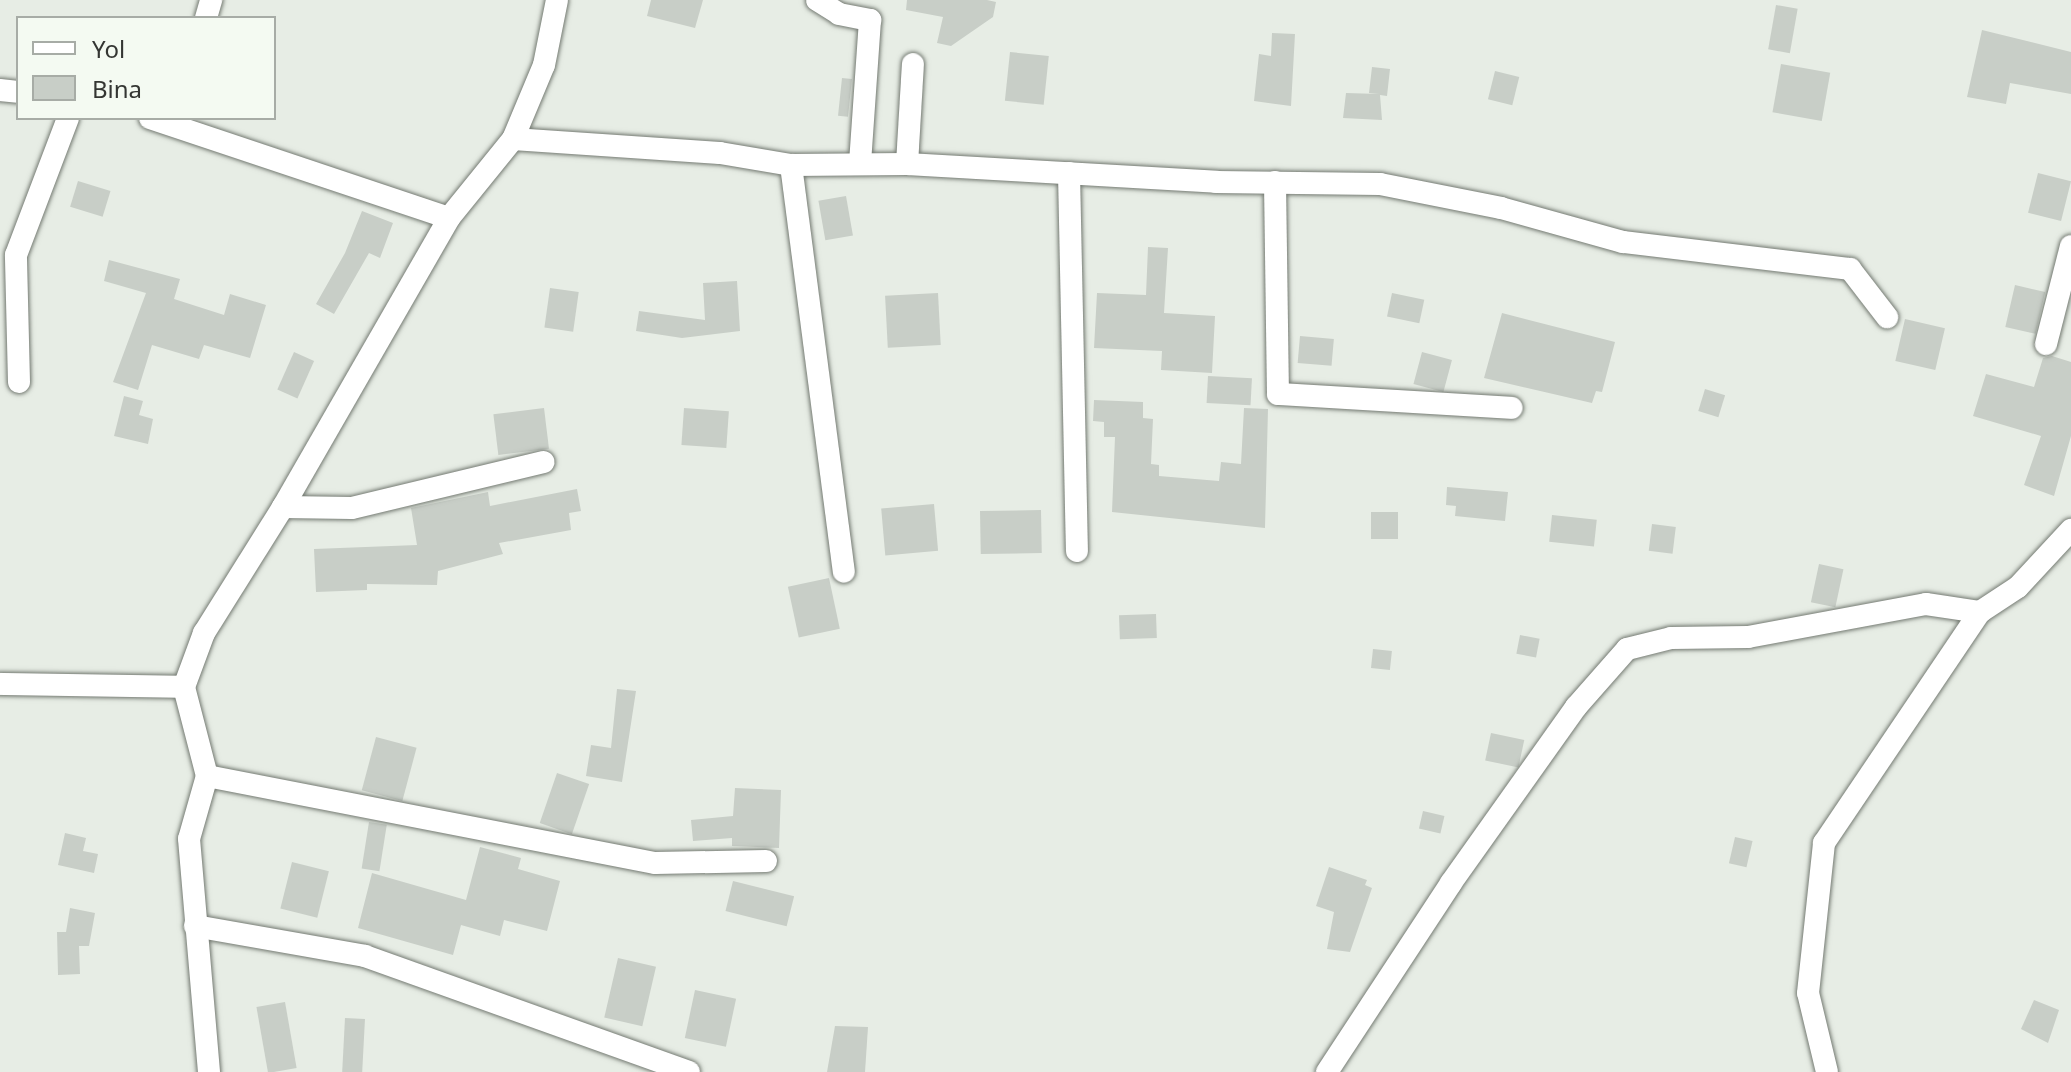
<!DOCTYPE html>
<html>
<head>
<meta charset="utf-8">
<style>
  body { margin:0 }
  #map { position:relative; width:2071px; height:1072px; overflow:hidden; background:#e7ede5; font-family:"Noto Sans",sans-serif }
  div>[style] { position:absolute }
  .building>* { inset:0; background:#c8cec7; transform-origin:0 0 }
  .roads { filter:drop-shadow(0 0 2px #747a72) drop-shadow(0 0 2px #747a72) }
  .street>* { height:22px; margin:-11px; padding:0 11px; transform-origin:11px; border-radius:11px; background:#fff }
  span { translate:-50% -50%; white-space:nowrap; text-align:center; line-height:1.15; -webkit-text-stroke:8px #f4faf2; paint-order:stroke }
  .legend { position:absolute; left:16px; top:16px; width:260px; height:104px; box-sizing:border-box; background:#f4faf2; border:2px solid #a7aca6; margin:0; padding:10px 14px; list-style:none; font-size:24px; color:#343633 }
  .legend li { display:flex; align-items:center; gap:16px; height:40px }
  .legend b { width:40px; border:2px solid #a7aca6 }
</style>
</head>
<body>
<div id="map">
  <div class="building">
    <div style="clip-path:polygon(651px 0,703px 0,695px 28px,647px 16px)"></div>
    <div style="clip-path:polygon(907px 0,987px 0,996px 2px,993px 17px,951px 46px,937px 43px,943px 17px,906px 10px)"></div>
    <div style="left:1776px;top:5px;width:22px;height:45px;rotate:10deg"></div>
    <div style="clip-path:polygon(1982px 30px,2071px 52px,2071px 94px,2010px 83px,2006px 104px,1967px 97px)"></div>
    <div style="clip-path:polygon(1272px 33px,1295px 34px,1291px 106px,1254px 101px,1259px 54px,1271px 56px)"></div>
    <div style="left:1010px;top:52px;width:39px;height:49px;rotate:6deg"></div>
    <div style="left:1781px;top:64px;width:50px;height:49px;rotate:10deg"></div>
    <div style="clip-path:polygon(1372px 67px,1390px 69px,1387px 96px,1380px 95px,1382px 120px,1343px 118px,1346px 93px,1379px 94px,1369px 93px)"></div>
    <div style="left:1495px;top:71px;width:25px;height:29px;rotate:14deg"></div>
    <div style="left:842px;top:78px;width:10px;height:38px;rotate:6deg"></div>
    <div style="left:2038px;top:173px;width:34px;height:41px;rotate:14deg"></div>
    <div style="left:78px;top:181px;width:34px;height:27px;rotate:17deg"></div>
    <div style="left:846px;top:196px;width:40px;height:28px;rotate:80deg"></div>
    <div style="clip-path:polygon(362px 211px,393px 223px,380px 258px,369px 253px,334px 314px,316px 304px,345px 253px)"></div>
    <div style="clip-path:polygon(1148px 247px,1168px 248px,1164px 313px,1215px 316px,1212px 373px,1161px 370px,1162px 351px,1094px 348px,1097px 293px,1146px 295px)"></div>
    <div style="clip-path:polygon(109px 260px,180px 279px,174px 299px,224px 315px,230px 294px,266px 305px,250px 358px,204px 345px,199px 359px,152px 345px,138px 390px,113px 382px,146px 293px,104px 281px)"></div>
    <div style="clip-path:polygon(737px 281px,740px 331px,682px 338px,636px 331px,639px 311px,705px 320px,703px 283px)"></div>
    <div style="left:2015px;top:285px;width:31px;height:43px;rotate:13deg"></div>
    <div style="left:550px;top:288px;width:29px;height:40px;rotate:8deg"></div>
    <div style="left:938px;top:293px;width:52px;height:53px;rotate:87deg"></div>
    <div style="left:1392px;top:293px;width:33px;height:24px;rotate:12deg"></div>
    <div style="clip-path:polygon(1502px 313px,1615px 342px,1602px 392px,1596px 391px,1592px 403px,1484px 378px)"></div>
    <div style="left:1905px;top:319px;width:41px;height:43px;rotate:13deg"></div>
    <div style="left:1300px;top:336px;width:34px;height:27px;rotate:5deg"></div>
    <div style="left:294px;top:352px;width:22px;height:41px;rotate:24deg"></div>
    <div style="left:1422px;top:352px;width:31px;height:33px;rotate:15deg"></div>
    <div style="clip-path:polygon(2052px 356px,2071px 362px,2071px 436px,2054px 496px,2024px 485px,2041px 436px,1973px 416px,1986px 374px,2034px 387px,2043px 358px)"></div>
    <div style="left:1208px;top:376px;width:44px;height:27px;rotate:3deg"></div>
    <div style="left:1705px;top:389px;width:21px;height:23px;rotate:17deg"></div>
    <div style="clip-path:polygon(124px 396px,143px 401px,139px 415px,153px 419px,148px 444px,114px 436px)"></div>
    <div style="clip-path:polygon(1094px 400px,1143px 402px,1143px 418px,1153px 419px,1151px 464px,1159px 465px,1159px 476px,1219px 481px,1221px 462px,1241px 464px,1244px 408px,1268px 409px,1265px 528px,1112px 512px,1115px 437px,1104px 437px,1104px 422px,1093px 421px)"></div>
    <div style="left:544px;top:408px;width:41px;height:51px;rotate:83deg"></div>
    <div style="left:684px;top:408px;width:45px;height:37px;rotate:4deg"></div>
    <div style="clip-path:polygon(1447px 487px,1508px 492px,1505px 521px,1455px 516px,1456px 506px,1446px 505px)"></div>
    <div style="clip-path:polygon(577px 489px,581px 511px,569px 513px,571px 530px,499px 543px,503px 554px,438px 571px,437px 585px,367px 584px,367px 590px,316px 592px,314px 549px,417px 545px,411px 508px,488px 492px,490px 506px)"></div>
    <div style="left:934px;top:504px;width:47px;height:53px;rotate:85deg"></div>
    <div style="left:1041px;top:510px;width:43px;height:61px;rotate:89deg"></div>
    <div style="left:1371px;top:512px;width:27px;height:27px"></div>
    <div style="left:1552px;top:515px;width:45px;height:27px;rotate:6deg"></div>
    <div style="left:1652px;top:524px;width:24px;height:27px;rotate:7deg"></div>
    <div style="left:1819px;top:564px;width:25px;height:39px;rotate:12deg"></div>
    <div style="left:829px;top:578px;width:52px;height:42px;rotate:78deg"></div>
    <div style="left:1156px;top:614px;width:24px;height:37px;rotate:88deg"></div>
    <div style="left:1520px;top:635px;width:20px;height:19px;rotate:11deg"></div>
    <div style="left:1373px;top:649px;width:19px;height:19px;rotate:6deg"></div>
    <div style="clip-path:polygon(617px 689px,636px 691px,622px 782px,586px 776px,591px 745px,611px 748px)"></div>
    <div style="left:1491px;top:733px;width:34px;height:28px;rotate:12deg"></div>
    <div style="left:376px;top:737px;width:42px;height:55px;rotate:15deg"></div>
    <div style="left:557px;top:773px;width:34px;height:53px;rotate:19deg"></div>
    <div style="clip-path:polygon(735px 788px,781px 790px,779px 848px,732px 846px,732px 838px,693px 841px,691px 820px,733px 816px)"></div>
    <div style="left:1423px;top:811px;width:22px;height:18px;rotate:13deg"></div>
    <div style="left:369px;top:822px;width:18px;height:47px;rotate:9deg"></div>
    <div style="clip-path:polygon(65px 833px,86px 838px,83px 851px,98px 854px,94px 873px,58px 865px)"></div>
    <div style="left:1735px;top:837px;width:18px;height:27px;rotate:13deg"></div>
    <div style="clip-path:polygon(480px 847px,521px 858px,518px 869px,560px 881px,547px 931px,504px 920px,500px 936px,461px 925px,453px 955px,358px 928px,372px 873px,466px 900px)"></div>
    <div style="left:292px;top:862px;width:38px;height:48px;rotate:14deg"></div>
    <div style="clip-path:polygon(1329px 867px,1367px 880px,1365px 885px,1372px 888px,1350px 952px,1327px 949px,1334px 912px,1316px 906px)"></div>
    <div style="left:733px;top:881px;width:63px;height:31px;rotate:14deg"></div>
    <div style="clip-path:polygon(70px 908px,95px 913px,89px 946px,79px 946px,80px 974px,58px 975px,57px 932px,66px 932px)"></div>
    <div style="left:618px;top:958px;width:39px;height:61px;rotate:13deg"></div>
    <div style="left:695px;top:990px;width:42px;height:49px;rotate:12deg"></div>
    <div style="clip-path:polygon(2034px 1000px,2059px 1010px,2048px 1043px,2021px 1029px)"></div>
    <div style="left:285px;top:1002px;width:67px;height:29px;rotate:80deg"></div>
    <div style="left:345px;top:1018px;width:20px;height:54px;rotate:3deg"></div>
    <div style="clip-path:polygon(835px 1026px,868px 1027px,865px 1072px,827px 1072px)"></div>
  </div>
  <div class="roads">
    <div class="street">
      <div style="left:817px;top:0;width:26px;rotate:32deg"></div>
      <div style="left:839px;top:14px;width:32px;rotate:11deg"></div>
      <div style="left:870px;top:20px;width:144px;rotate:94deg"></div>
      <div style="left:206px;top:18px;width:19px;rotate:-74deg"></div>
      <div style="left:0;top:90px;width:18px;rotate:6deg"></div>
      <div style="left:150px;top:118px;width:315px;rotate:18.5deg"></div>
      <div style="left:513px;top:139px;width:207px;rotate:3.9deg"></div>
      <div style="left:720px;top:153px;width:72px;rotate:9.6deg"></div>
      <div style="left:791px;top:165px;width:116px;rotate:-0.5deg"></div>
      <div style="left:907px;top:164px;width:310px;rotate:3.3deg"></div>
      <div style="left:1216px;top:182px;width:164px;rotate:0.7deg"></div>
      <div style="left:1380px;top:184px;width:123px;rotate:11.2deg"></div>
      <div style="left:1501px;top:208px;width:127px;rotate:15.6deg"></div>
      <div style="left:1623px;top:242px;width:229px;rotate:6.8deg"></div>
      <div style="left:1850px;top:269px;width:61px;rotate:52.4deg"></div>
      <div style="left:907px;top:164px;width:100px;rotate:-86.6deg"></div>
      <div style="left:791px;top:165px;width:410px;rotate:82.6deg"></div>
      <div style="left:1069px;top:173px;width:378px;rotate:88.8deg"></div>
      <div style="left:1275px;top:182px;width:212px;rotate:89.2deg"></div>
      <div style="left:1278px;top:394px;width:234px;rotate:3.4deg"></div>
      <div style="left:2046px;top:344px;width:101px;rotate:-75.7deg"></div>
      <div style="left:19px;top:382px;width:127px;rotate:-91.4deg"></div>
      <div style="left:16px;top:255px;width:147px;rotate:-69.2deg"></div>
      <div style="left:283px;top:507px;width:69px;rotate:0.8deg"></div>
      <div style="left:352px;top:508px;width:197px;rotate:-13.5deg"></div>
      <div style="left:0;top:684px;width:184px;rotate:0.9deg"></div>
      <div style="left:207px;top:776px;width:456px;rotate:11deg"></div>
      <div style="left:655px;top:863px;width:111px;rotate:-1deg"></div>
      <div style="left:195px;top:926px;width:173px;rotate:10deg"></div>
      <div style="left:365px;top:956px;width:344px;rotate:19.7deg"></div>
      <div style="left:209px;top:1072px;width:234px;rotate:-94.9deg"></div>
      <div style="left:189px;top:839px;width:66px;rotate:-74.1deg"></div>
      <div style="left:207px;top:776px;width:92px;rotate:-104.5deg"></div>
      <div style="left:184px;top:687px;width:58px;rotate:-69.7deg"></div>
      <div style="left:204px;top:633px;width:149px;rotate:-57.9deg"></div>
      <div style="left:283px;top:507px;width:333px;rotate:-60.1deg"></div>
      <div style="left:449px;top:218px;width:102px;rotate:-51deg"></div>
      <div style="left:513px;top:139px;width:80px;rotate:-67.3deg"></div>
      <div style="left:544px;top:65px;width:66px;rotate:-78.7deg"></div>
      <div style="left:1327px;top:1072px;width:226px;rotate:-56.7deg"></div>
      <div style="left:1451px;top:883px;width:216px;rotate:-54.6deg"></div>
      <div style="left:1576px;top:707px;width:77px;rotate:-48.7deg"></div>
      <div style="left:1627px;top:649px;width:45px;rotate:-14deg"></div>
      <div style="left:1671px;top:638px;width:77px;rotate:-0.7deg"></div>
      <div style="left:1748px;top:637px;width:181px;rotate:-10.5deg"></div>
      <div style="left:1926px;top:604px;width:55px;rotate:8.4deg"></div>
      <div style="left:1827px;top:1072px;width:81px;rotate:-103.5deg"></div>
      <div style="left:1808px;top:993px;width:151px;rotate:-83.9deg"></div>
      <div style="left:1824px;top:843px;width:279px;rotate:-56deg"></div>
      <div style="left:1980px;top:612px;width:45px;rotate:-33.3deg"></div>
      <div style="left:2018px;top:587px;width:78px;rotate:-47.1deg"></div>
    </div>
  </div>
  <ul class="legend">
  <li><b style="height:10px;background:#fff"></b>Yol</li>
  <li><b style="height:22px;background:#c8cec7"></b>Bina</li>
  </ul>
</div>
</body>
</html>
